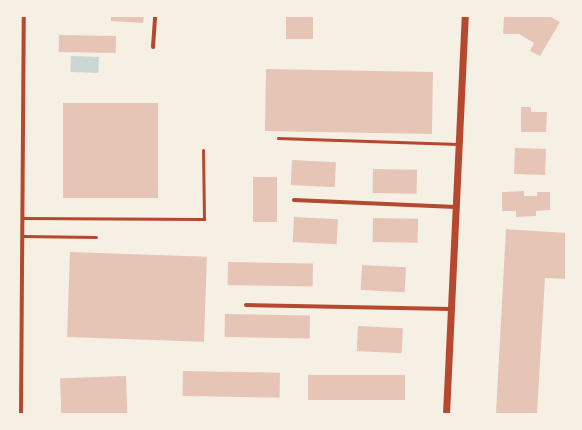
<!DOCTYPE html>
<html>
<head>
<meta charset="utf-8">
<style>
  body { margin:0 }
  #map { position:relative; width:582px; height:430px; overflow:hidden; background:#f6efe4; font-family:"Archivo Narrow",sans-serif }
  div>[style] { position:absolute }
  .water>* { inset:0; background:#c9d6d2; transform-origin:0 0 }
  .building>* { inset:0; background:#e6c5b7; transform-origin:0 0 }
  .service>* { height:3px; margin:-1.5px; padding:0 1.5px; transform-origin:1.5px; border-radius:1.5px; background:#b5482f }
  .minor>* { height:4px; margin:-2px; padding:0 2px; transform-origin:2px; border-radius:2px; background:#b5482f }
  .tertiary>* { height:7px; margin:-3.5px; padding:0 3.5px; transform-origin:3.5px; border-radius:3.5px; background:#b5482f }
  span { translate:-50% -50%; white-space:nowrap; text-align:center; line-height:1.15; -webkit-text-stroke:3px #f6efe4; paint-order:stroke }
  .frame { position:absolute; inset:0; border:17px solid #f6efe4; pointer-events:none }
</style>
</head>
<body>
<div id="map">
  <div class="water">
    <div style="left:71px;top:56px;width:28px;height:16px;rotate:2deg"></div>
  </div>
  <div class="building">
    <div style="clip-path:polygon(111px 16px,144px 16px,143px 23px,111px 21px)"></div>
    <div style="left:286px;top:16px;width:27px;height:23px"></div>
    <div style="clip-path:polygon(504px 16px,549px 16px,560px 22px,540px 56px,530px 51px,534px 43px,519px 34px,503px 34px)"></div>
    <div style="left:59px;top:35px;width:57px;height:17px;rotate:1deg"></div>
    <div style="left:266px;top:69px;width:167px;height:62px;rotate:1deg"></div>
    <div style="left:63px;top:103px;width:95px;height:95px"></div>
    <div style="clip-path:polygon(521px 107px,531px 107px,531px 112px,547px 112px,546px 132px,521px 132px)"></div>
    <div style="left:515px;top:148px;width:31px;height:26px;rotate:2deg"></div>
    <div style="left:292px;top:160px;width:44px;height:25px;rotate:3deg"></div>
    <div style="left:373px;top:169px;width:44px;height:24px;rotate:1deg"></div>
    <div style="left:253px;top:177px;width:24px;height:45px"></div>
    <div style="clip-path:polygon(524px 191px,524px 196px,537px 196px,537px 192px,550px 192px,550px 210px,536px 211px,536px 216px,516px 217px,516px 211px,502px 211px,502px 192px)"></div>
    <div style="left:294px;top:217px;width:44px;height:25px;rotate:3deg"></div>
    <div style="left:373px;top:218px;width:45px;height:24px;rotate:1deg"></div>
    <div style="clip-path:polygon(506px 229px,566px 233px,566px 279px,545px 278px,537px 414px,496px 413px)"></div>
    <div style="left:70px;top:252px;width:137px;height:85px;rotate:2deg"></div>
    <div style="left:228px;top:262px;width:85px;height:23px;rotate:1deg"></div>
    <div style="left:362px;top:265px;width:44px;height:25px;rotate:3deg"></div>
    <div style="left:225px;top:314px;width:85px;height:23px;rotate:1deg"></div>
    <div style="left:358px;top:326px;width:45px;height:25px;rotate:3deg"></div>
    <div style="left:183px;top:371px;width:97px;height:25px;rotate:1deg"></div>
    <div style="left:308px;top:375px;width:97px;height:25px"></div>
    <div style="left:126px;top:376px;width:38px;height:66px;rotate:88deg"></div>
  </div>
  <div class="service">
    <div style="left:278px;top:138px;width:180px;rotate:1.9deg"></div>
    <div style="left:22px;top:218px;width:182px;rotate:0.3deg"></div>
    <div style="left:204px;top:219px;width:69px;rotate:-90.8deg"></div>
    <div style="left:22px;top:236px;width:74px;rotate:0.8deg"></div>
  </div>
  <div class="minor">
    <div style="left:153px;top:47px;width:31px;rotate:-86deg"></div>
    <div style="left:294px;top:200px;width:162px;rotate:2.5deg"></div>
    <div style="left:246px;top:305px;width:205px;rotate:1.1deg"></div>
    <div style="left:21px;top:414px;width:398px;rotate:-89.6deg"></div>
  </div>
  <div class="tertiary">
    <div style="left:446px;top:414px;width:398px;rotate:-87.3deg"></div>
  </div>
  <div class="frame"></div>
</div>
</body>
</html>
